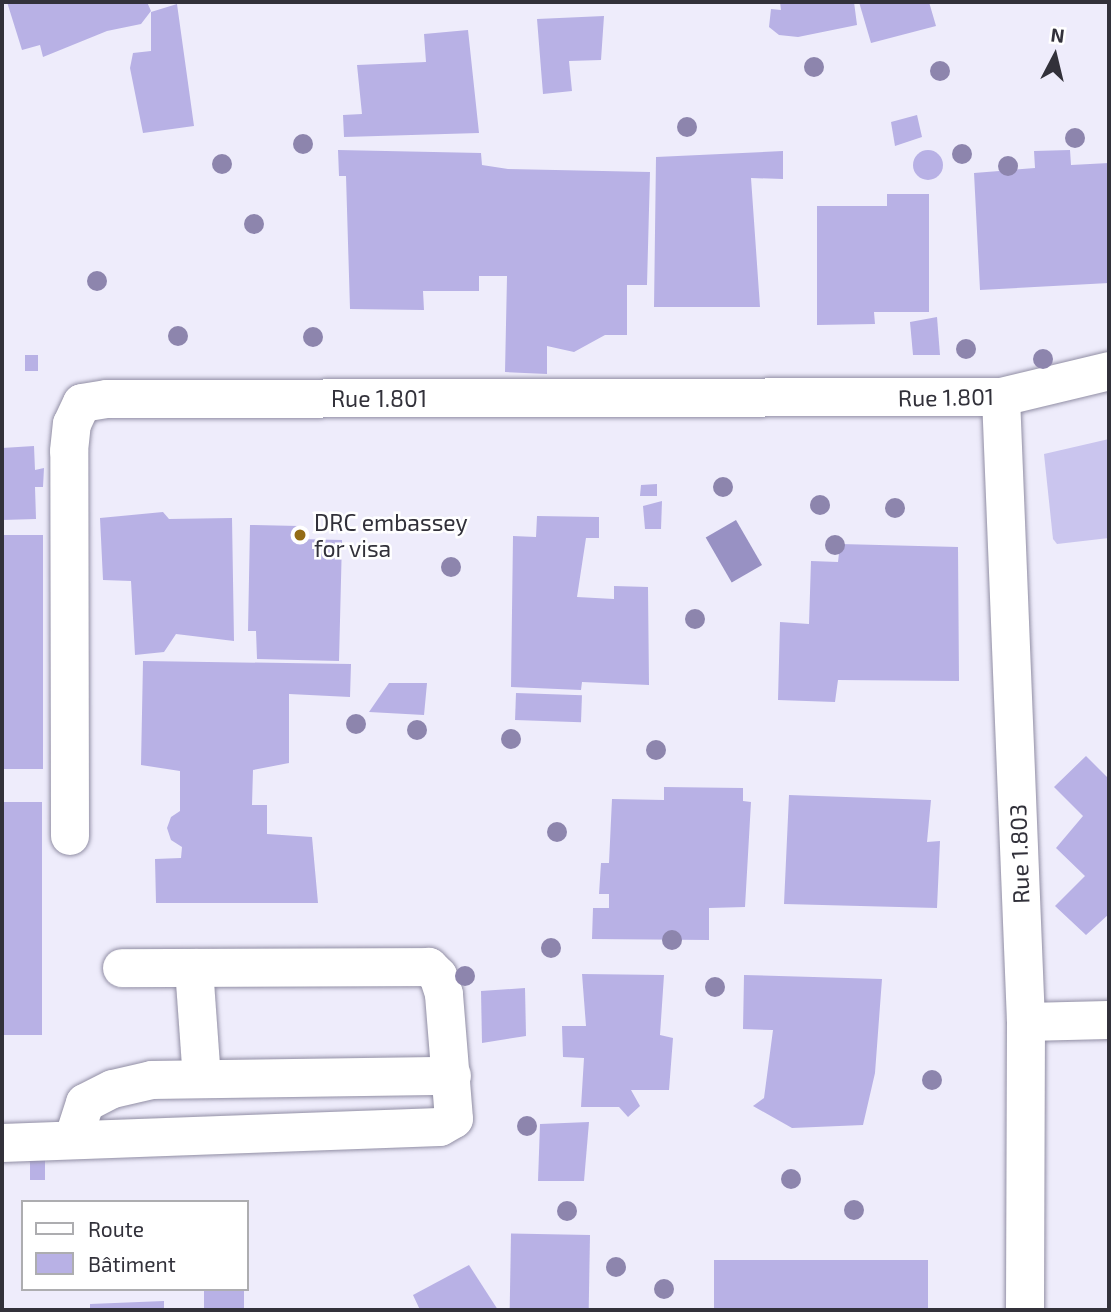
<!DOCTYPE html>
<html>
<head>
<meta charset="utf-8">
<style>
  body { margin:0 }
  #map { position:relative; width:1111px; height:1312px; overflow:hidden; background:#eeecfb; font-family:"Exo 2",sans-serif }
  div>[style] { position:absolute }
  .green>* { inset:0; background:#cac5ee }
  .water>* { inset:0; background:#9891c3; transform-origin:0 0 }
  .building>* { inset:0; background:#b8b1e5; transform-origin:0 0 }
  .round { border-radius:50% }
  .roads { filter:drop-shadow(0 0 2px #918ea4) drop-shadow(0 0 2px #918ea4) }
  .minor>* { height:38px; margin:-19px; padding:0 19px; transform-origin:19px; border-radius:19px; background:#fff }
  .trees>* { width:20px; height:20px; margin:-10px; border-radius:50%; background:#8d85ad }
  .dots>* { width:19px; height:19px; translate:-50% -50%; box-sizing:border-box; border:4px solid #fff; border-radius:50% }
  span { translate:-50% -50%; white-space:nowrap; text-align:center; line-height:1.15; -webkit-text-stroke:5px #fff; paint-order:stroke }
  .street-label { font-size:23px; color:#32313a }
  .poi-label { font-size:23px; color:#32313a }
  .left { translate:0 -50%; text-align:left }
  .frame { position:absolute; inset:0; border:4px solid #32313a; pointer-events:none }
  .legend { position:absolute; left:21px; top:1200px; width:228px; height:91px; box-sizing:border-box; background:#fff; border:2px solid #adadb0; margin:0; padding:9px 12px; list-style:none; font-size:21px; color:#32313a }
  .legend li { display:flex; align-items:center; gap:14px; height:35px }
  .legend b { width:35px; border:2px solid #adadb0 }
  .north { position:absolute; left:1020px; top:21px; width:70px; height:70px; -webkit-text-stroke:5px #fff; paint-order:stroke; rotate:7deg; font-size:19px; font-weight:700; line-height:28px; text-align:center; color:#32313a }
  .north::after { content:''; display:block; margin:auto; width:24px; height:32px; background:#32313a; clip-path:polygon(50% 0,100% 100%,50% 72%,0 100%) }
</style>
</head>
<body>
<div id="map">
  <div class="green">
    <div style="clip-path:polygon(1109px 439px,1109px 538px,1057px 544px,1053px 539px,1044px 454px)"></div>
  </div>
  <div class="water">
    <div style="left:736px;top:520px;width:52px;height:35px;rotate:60deg"></div>
  </div>
  <div class="building">
    <div style="clip-path:polygon(7px 2px,147px 2px,151px 11px,141px 24px,107px 31px,43px 57px,40px 45px,22px 50px)"></div>
    <div style="clip-path:polygon(780px 2px,854px 2px,857px 25px,798px 37px,779px 35px,769px 27px,771px 9px,781px 10px)"></div>
    <div style="clip-path:polygon(859px 2px,929px 2px,936px 26px,871px 43px)"></div>
    <div style="clip-path:polygon(177px 4px,194px 126px,143px 133px,130px 68px,133px 53px,151px 51px,151px 12px)"></div>
    <div style="clip-path:polygon(604px 16px,601px 60px,569px 61px,572px 91px,543px 94px,537px 19px)"></div>
    <div style="clip-path:polygon(468px 30px,479px 133px,344px 137px,343px 115px,362px 114px,357px 65px,426px 62px,424px 34px)"></div>
    <div style="clip-path:polygon(917px 115px,922px 137px,895px 146px,891px 122px)"></div>
    <div class="round" style="left:913px;top:150px;width:30px;height:30px"></div>
    <div style="clip-path:polygon(338px 150px,481px 153px,482px 165px,508px 169px,650px 172px,647px 285px,627px 285px,627px 335px,605px 335px,574px 352px,547px 346px,547px 374px,505px 372px,507px 276px,479px 276px,479px 291px,423px 291px,424px 310px,350px 309px,346px 176px,339px 176px)"></div>
    <div style="clip-path:polygon(1070px 150px,1071px 165px,1109px 163px,1109px 283px,980px 290px,974px 173px,1035px 168px,1034px 151px)"></div>
    <div style="clip-path:polygon(783px 151px,783px 179px,751px 178px,760px 307px,654px 307px,656px 157px)"></div>
    <div style="clip-path:polygon(887px 194px,929px 194px,929px 312px,874px 312px,875px 324px,817px 325px,817px 206px,887px 206px)"></div>
    <div style="clip-path:polygon(937px 317px,940px 355px,913px 355px,910px 322px)"></div>
    <div style="left:25px;top:355px;width:13px;height:16px"></div>
    <div style="clip-path:polygon(34px 446px,35px 470px,44px 468px,43px 487px,35px 487px,36px 519px,2px 520px,2px 448px)"></div>
    <div style="clip-path:polygon(657px 484px,657px 496px,640px 496px,641px 485px)"></div>
    <div style="clip-path:polygon(662px 501px,661px 529px,645px 529px,643px 506px)"></div>
    <div style="clip-path:polygon(163px 512px,169px 519px,232px 518px,234px 641px,176px 634px,164px 652px,135px 655px,131px 581px,103px 580px,100px 518px)"></div>
    <div style="clip-path:polygon(537px 516px,599px 517px,599px 538px,586px 538px,577px 597px,614px 599px,614px 586px,648px 587px,649px 685px,582px 682px,581px 690px,511px 687px,513px 536px,536px 537px)"></div>
    <div style="clip-path:polygon(250px 525px,299px 526px,298px 539px,342px 540px,339px 661px,257px 659px,256px 631px,248px 631px)"></div>
    <div style="left:43px;top:535px;width:234px;height:41px;rotate:90deg"></div>
    <div style="clip-path:polygon(840px 544px,958px 547px,959px 681px,838px 680px,835px 702px,778px 700px,780px 622px,809px 624px,811px 561px,838px 562px)"></div>
    <div style="clip-path:polygon(143px 661px,351px 664px,350px 697px,289px 694px,289px 763px,253px 770px,252px 805px,267px 805px,267px 834px,312px 837px,318px 903px,156px 903px,155px 859px,181px 858px,182px 847px,171px 840px,167px 828px,171px 817px,180px 811px,180px 771px,141px 765px)"></div>
    <div style="clip-path:polygon(389px 683px,427px 683px,424px 715px,369px 712px)"></div>
    <div style="left:516px;top:693px;width:66px;height:27px;rotate:2deg"></div>
    <div style="clip-path:polygon(1086px 756px,1109px 779px,1109px 914px,1086px 935px,1055px 906px,1085px 876px,1056px 848px,1083px 816px,1054px 787px)"></div>
    <div style="clip-path:polygon(664px 787px,743px 788px,743px 801px,751px 802px,745px 907px,709px 908px,709px 940px,592px 939px,593px 908px,609px 908px,609px 894px,599px 894px,601px 863px,609px 863px,612px 799px,664px 800px)"></div>
    <div style="clip-path:polygon(789px 795px,931px 800px,927px 842px,940px 841px,937px 908px,784px 904px)"></div>
    <div style="left:42px;top:802px;width:233px;height:40px;rotate:90deg"></div>
    <div style="clip-path:polygon(582px 974px,664px 975px,660px 1035px,673px 1038px,669px 1090px,631px 1090px,640px 1106px,628px 1117px,619px 1107px,581px 1107px,584px 1058px,563px 1057px,562px 1026px,586px 1026px)"></div>
    <div style="clip-path:polygon(744px 975px,882px 979px,875px 1073px,863px 1125px,792px 1128px,753px 1106px,764px 1098px,773px 1030px,743px 1029px)"></div>
    <div style="clip-path:polygon(525px 988px,526px 1036px,482px 1043px,481px 991px)"></div>
    <div style="clip-path:polygon(589px 1122px,584px 1181px,538px 1181px,540px 1124px)"></div>
    <div style="left:30px;top:1154px;width:15px;height:26px"></div>
    <div style="left:590px;top:1235px;width:75px;height:79px;rotate:91deg"></div>
    <div style="left:714px;top:1260px;width:214px;height:50px"></div>
    <div style="clip-path:polygon(469px 1265px,498px 1310px,420px 1310px,413px 1295px)"></div>
    <div style="left:204px;top:1289px;width:40px;height:21px"></div>
    <div style="clip-path:polygon(164px 1301px,164px 1310px,90px 1310px,90px 1304px)"></div>
  </div>
  <div class="roads">
    <div class="minor">
      <div style="left:1001px;top:397px;width:625px;rotate:87.71deg"></div>
      <div style="left:1026px;top:1022px;width:288px;rotate:90.2deg"></div>
      <div style="left:70px;top:836px;width:385px;rotate:-90.1deg"></div>
      <div style="left:69px;top:451px;width:27px;rotate:-84deg"></div>
      <div style="left:72px;top:424px;width:23px;rotate:-65deg"></div>
      <div style="left:82px;top:403px;width:25px;rotate:-9deg"></div>
      <div style="left:107px;top:399px;width:894px;rotate:-0.13deg"></div>
      <div style="left:1001px;top:397px;width:111px;rotate:-13.5deg"></div>
      <div style="left:194px;top:968px;width:111px;rotate:85.9deg"></div>
      <div style="left:1026px;top:1022px;width:83px;rotate:-1.4deg"></div>
      <div style="left:73px;top:1140px;width:39px;rotate:-72deg"></div>
      <div style="left:85px;top:1103px;width:31px;rotate:-27deg"></div>
      <div style="left:113px;top:1089px;width:40px;rotate:-13deg"></div>
      <div style="left:152px;top:1080px;width:300px;rotate:-0.8deg"></div>
      <div style="left:2px;top:1143px;width:438px;rotate:-2.1deg"></div>
      <div style="left:440px;top:1127px;width:16px;rotate:-30deg"></div>
      <div style="left:454px;top:1119px;width:125px;rotate:-94.6deg"></div>
      <div style="left:444px;top:994px;width:19px;rotate:-108deg"></div>
      <div style="left:438px;top:976px;width:13px;rotate:-135deg"></div>
      <div style="left:429px;top:967px;width:307px;rotate:179.8deg"></div>
    </div>
  </div>
  <div class="trees">
    <div style="left:814px;top:67px"></div>
    <div style="left:940px;top:71px"></div>
    <div style="left:687px;top:127px"></div>
    <div style="left:1075px;top:138px"></div>
    <div style="left:303px;top:144px"></div>
    <div style="left:962px;top:154px"></div>
    <div style="left:222px;top:164px"></div>
    <div style="left:1008px;top:166px"></div>
    <div style="left:254px;top:224px"></div>
    <div style="left:97px;top:281px"></div>
    <div style="left:178px;top:336px"></div>
    <div style="left:313px;top:337px"></div>
    <div style="left:966px;top:349px"></div>
    <div style="left:1043px;top:359px"></div>
    <div style="left:723px;top:487px"></div>
    <div style="left:820px;top:505px"></div>
    <div style="left:895px;top:508px"></div>
    <div style="left:835px;top:545px"></div>
    <div style="left:451px;top:567px"></div>
    <div style="left:695px;top:619px"></div>
    <div style="left:356px;top:724px"></div>
    <div style="left:417px;top:730px"></div>
    <div style="left:511px;top:739px"></div>
    <div style="left:656px;top:750px"></div>
    <div style="left:557px;top:832px"></div>
    <div style="left:672px;top:940px"></div>
    <div style="left:551px;top:948px"></div>
    <div style="left:465px;top:976px"></div>
    <div style="left:715px;top:987px"></div>
    <div style="left:932px;top:1080px"></div>
    <div style="left:527px;top:1126px"></div>
    <div style="left:791px;top:1179px"></div>
    <div style="left:854px;top:1210px"></div>
    <div style="left:567px;top:1211px"></div>
    <div style="left:616px;top:1267px"></div>
    <div style="left:664px;top:1289px"></div>
  </div>
  <div class="dots">
    <div style="left:300px;top:535px;background:#946c15"></div>
  </div>
  <div class="street-label">
    <span style="left:946px;top:397px;rotate:-1deg">Rue 1.801</span>
    <span style="left:379px;top:398px">Rue 1.801</span>
    <span style="left:1019px;top:854px;rotate:-92deg">Rue 1.803</span>
  </div>
  <div class="poi-label">
    <span class="left" style="left:314px;top:535px">DRC embassey<br>for visa</span>
  </div>
  <div class="frame"></div>
  <ul class="legend">
  <li><b style="height:9px;background:#fff"></b>Route</li>
  <li><b style="height:19px;background:#b8b1e5"></b>Bâtiment</li>
  </ul>
  <div class="north">N</div>
</div>
</body>
</html>
